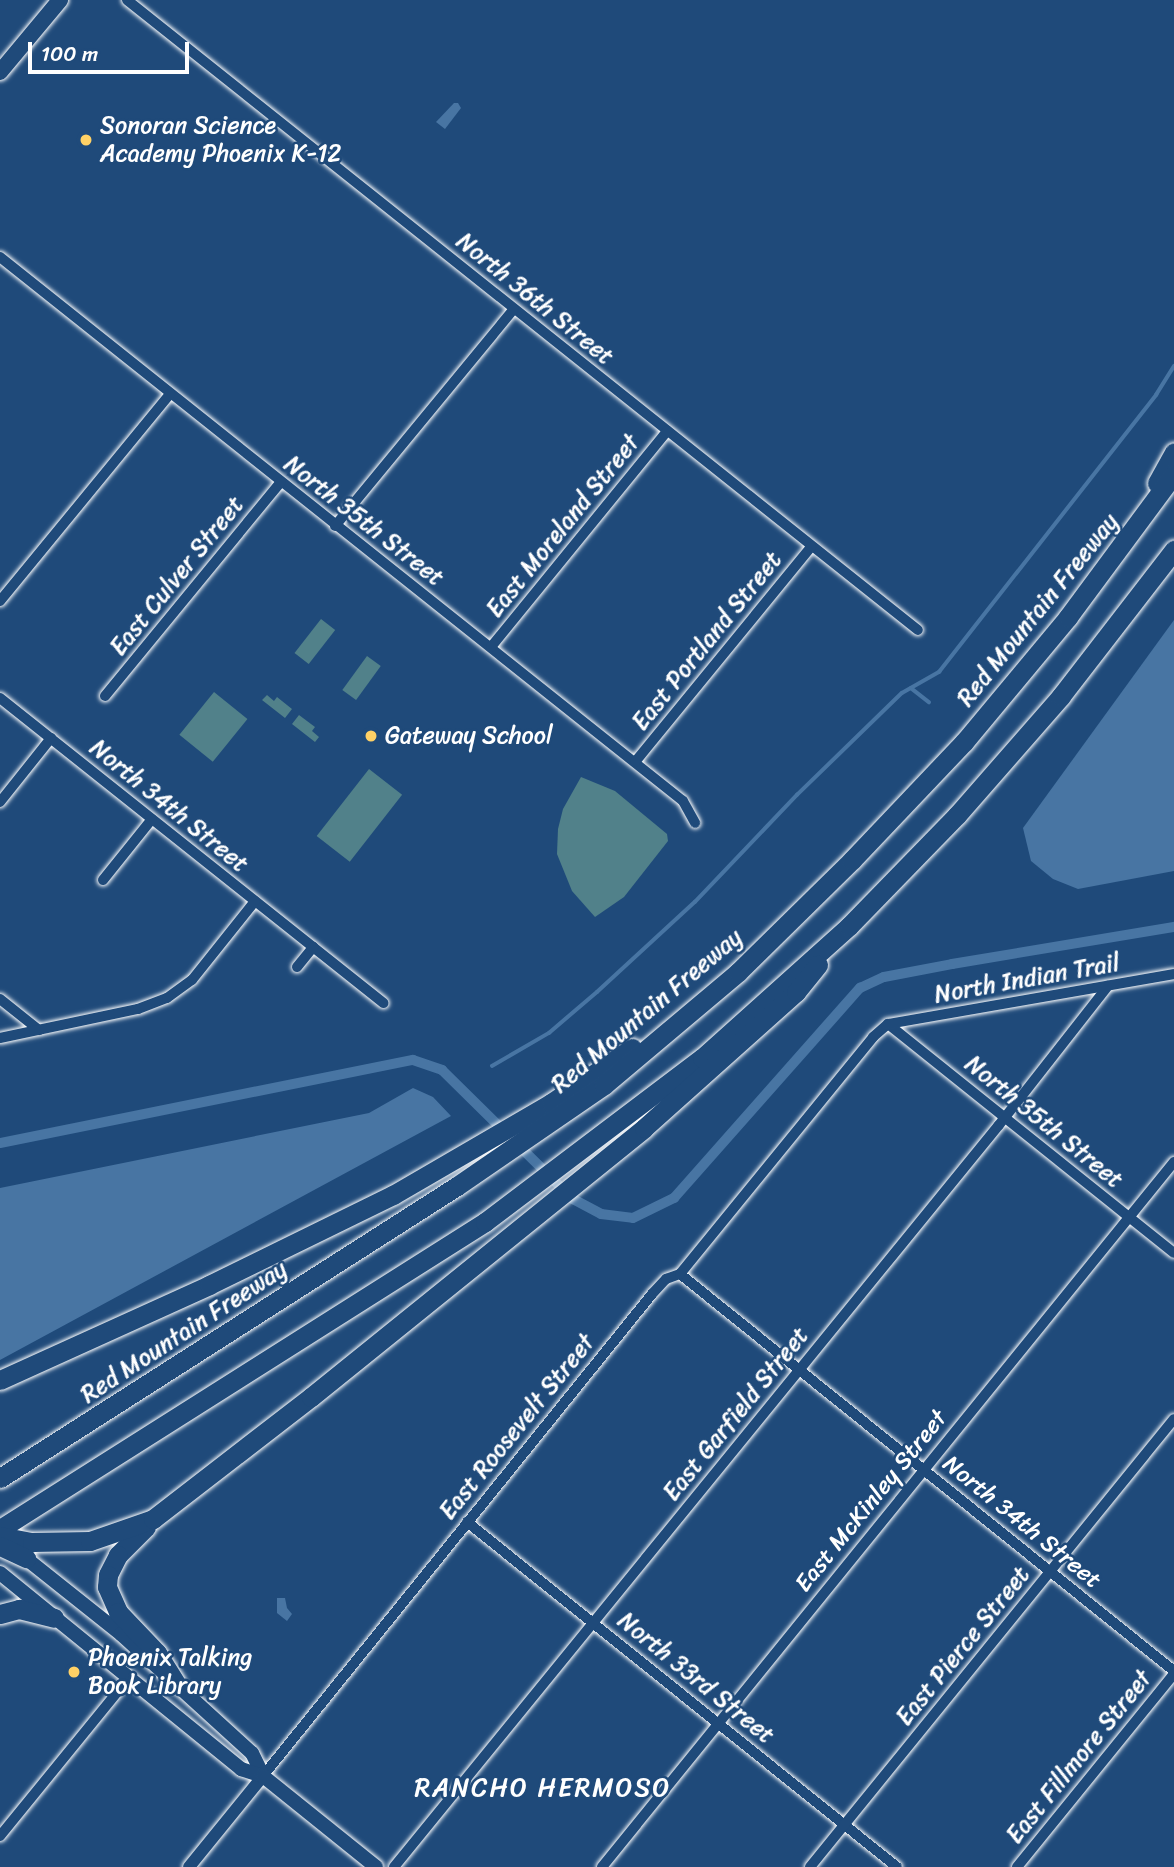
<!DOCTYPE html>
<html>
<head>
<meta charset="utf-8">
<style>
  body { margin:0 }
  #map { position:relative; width:1174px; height:1867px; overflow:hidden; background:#1f4a7a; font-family:Sriracha,sans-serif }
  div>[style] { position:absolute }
  .green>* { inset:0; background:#51818a; transform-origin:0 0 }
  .water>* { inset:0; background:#4875a3 }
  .stream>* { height:3.5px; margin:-1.75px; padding:0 1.75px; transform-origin:1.75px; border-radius:1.75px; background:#4875a3 }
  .canal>* { height:10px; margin:-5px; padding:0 5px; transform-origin:5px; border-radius:5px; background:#4875a3 }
  .roads { filter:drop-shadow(0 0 2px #fff) drop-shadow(0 0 2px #fff) }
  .minor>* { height:10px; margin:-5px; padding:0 5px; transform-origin:5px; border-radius:5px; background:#1f4a7a }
  .tertiary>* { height:12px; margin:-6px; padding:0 6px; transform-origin:6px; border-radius:6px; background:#1f4a7a }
  .secondary>* { height:14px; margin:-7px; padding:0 7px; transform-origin:7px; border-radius:7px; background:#1f4a7a }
  .primary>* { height:16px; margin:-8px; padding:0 8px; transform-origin:8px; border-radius:8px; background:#1f4a7a }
  .motorway>* { height:19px; margin:-9.5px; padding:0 9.5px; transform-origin:9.5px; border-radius:9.5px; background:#1f4a7a }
  .dots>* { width:19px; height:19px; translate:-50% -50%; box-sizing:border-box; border:4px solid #1f4a7a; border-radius:50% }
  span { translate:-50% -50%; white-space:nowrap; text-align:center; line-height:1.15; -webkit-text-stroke:5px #1f4a7a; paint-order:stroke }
  .poi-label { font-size:24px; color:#fff }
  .left { translate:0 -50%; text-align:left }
  .street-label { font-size:24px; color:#fff }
  .neighbourhood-label { font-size:26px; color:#fff; letter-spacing:2px }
  .scale { position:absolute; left:28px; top:42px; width:161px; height:32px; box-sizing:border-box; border:4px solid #fff; border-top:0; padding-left:9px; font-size:21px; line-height:24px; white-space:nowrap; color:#fff; -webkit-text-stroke:5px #1f4a7a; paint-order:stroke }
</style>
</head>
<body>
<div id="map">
  <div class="green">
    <div style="left:321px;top:619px;width:18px;height:43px;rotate:38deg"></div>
    <div style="left:367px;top:656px;width:17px;height:42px;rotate:36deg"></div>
    <div style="left:214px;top:692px;width:43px;height:55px;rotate:39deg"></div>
    <div style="clip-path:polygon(267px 695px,274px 701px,277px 697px,292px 709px,285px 718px,262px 700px)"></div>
    <div style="clip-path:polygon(299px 715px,315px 727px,312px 731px,319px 737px,315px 742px,292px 724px)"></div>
    <div style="left:369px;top:769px;width:42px;height:85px;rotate:38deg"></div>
    <div style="clip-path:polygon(581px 777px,615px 791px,667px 834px,668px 841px,624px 897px,595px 917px,572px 891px,557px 854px,558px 829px,563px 809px)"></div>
  </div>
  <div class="water">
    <div style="clip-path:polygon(454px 103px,458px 103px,461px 108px,445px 129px,436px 122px)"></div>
    <div style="clip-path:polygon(1174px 620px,1174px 871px,1078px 889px,1053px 879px,1031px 861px,1023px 828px)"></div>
    <div style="clip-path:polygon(413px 1088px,433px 1097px,451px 1116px,0 1360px,0 1188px,369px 1113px)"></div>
    <div style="clip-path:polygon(277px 1598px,285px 1598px,287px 1608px,292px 1614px,287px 1621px,277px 1613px)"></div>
  </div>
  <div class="stream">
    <div style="left:911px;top:688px;width:23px;rotate:38deg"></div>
    <div style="left:492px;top:1066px;width:66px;rotate:-30.1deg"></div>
    <div style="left:549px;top:1033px;width:63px;rotate:-40.5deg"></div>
    <div style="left:597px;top:992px;width:133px;rotate:-42.6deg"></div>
    <div style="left:695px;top:902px;width:148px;rotate:-46.4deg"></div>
    <div style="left:797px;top:795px;width:146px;rotate:-44.2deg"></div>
    <div style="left:902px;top:693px;width:43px;rotate:-29.6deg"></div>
    <div style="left:939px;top:672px;width:352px;rotate:-51.9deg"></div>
    <div style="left:1156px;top:395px;width:34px;rotate:-58deg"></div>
  </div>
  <div class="canal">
    <div style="left:0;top:1143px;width:421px;rotate:-11.4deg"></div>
    <div style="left:413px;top:1060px;width:31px;rotate:19deg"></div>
    <div style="left:442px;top:1070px;width:184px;rotate:44.6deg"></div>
    <div style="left:573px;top:1199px;width:32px;rotate:28deg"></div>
    <div style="left:601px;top:1214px;width:32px;rotate:7deg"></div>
    <div style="left:633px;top:1218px;width:46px;rotate:-26deg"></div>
    <div style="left:674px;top:1198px;width:281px;rotate:-48.5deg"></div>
    <div style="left:860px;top:988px;width:26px;rotate:-25deg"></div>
    <div style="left:884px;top:977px;width:69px;rotate:-10.8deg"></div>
    <div style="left:952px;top:964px;width:225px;rotate:-9.5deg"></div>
  </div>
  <div class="roads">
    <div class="minor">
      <div style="left:127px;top:0;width:1011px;rotate:38.54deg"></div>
      <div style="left:0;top:257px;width:873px;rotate:38.54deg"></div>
      <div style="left:683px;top:801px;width:25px;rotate:61deg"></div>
      <div style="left:335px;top:526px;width:281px;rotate:-50.5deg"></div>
      <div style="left:0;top:601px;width:268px;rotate:-50.6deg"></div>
      <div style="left:491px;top:647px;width:279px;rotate:-50.8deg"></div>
      <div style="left:105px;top:696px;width:277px;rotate:-50.6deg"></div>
      <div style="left:0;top:698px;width:490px;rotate:38.5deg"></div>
      <div style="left:635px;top:762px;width:278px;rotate:-50.7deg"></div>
      <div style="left:0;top:802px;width:82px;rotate:-51.4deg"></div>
      <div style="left:103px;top:880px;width:78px;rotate:-51.2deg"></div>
      <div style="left:297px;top:967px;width:26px;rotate:-51deg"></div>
      <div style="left:0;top:999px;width:50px;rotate:38.5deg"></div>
      <div style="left:888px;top:1024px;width:366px;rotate:38.7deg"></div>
      <div style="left:0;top:1038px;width:141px;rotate:-11.9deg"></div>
      <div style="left:138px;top:1009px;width:31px;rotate:-21deg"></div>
      <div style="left:167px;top:998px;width:31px;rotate:-36deg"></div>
      <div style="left:192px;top:980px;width:101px;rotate:-51.4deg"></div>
      <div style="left:680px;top:1274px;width:634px;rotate:38.79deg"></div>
      <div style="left:467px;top:1522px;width:551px;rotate:38.74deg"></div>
      <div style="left:263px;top:1776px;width:619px;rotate:-51.09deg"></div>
      <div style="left:652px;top:1294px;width:21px;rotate:-47deg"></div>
      <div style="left:666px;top:1279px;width:15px;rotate:-20deg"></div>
      <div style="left:680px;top:1274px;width:306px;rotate:-50.8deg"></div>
      <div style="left:873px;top:1037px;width:20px;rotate:-41deg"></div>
      <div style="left:888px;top:1024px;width:290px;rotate:-9.9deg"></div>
      <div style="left:0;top:1836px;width:204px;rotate:-50.8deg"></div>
      <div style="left:394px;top:1867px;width:957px;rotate:-50.81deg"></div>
      <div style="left:999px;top:1125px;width:177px;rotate:-51.9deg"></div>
      <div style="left:602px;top:1867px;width:908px;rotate:-50.95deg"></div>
      <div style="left:810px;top:1867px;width:577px;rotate:-50.91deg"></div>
      <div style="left:1017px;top:1867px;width:249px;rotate:-50.9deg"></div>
    </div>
    <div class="tertiary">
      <div style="left:189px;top:1867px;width:117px;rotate:-50.9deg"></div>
    </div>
    <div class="secondary">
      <div style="left:18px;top:1552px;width:132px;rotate:38.5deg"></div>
      <div style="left:121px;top:1634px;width:177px;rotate:42.3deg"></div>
      <div style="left:252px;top:1753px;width:25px;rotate:64deg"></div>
      <div style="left:0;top:1573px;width:311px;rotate:39.1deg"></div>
      <div style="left:241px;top:1769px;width:23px;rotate:18deg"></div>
      <div style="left:263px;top:1776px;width:145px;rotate:38.8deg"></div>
    </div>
    <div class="primary">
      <div style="left:0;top:72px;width:94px;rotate:-50.2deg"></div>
    </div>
    <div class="motorway">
      <div style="left:1157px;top:483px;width:35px;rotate:-61deg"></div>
      <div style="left:0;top:1380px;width:230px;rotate:-24.4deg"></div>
      <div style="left:209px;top:1285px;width:205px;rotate:-26.1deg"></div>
      <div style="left:393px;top:1195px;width:183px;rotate:-30.2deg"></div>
      <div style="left:551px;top:1103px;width:98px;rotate:-34.2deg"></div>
      <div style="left:0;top:1478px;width:542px;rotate:-32.58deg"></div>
      <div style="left:457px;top:1186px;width:178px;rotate:-34.5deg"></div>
      <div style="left:604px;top:1085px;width:175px;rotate:-40.1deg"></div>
      <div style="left:738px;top:972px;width:160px;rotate:-44.5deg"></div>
      <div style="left:852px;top:860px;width:163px;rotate:-46.5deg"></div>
      <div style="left:964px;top:742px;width:163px;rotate:-50.2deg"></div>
      <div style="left:1068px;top:617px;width:178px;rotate:-53.5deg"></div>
      <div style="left:146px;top:1527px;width:40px;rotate:135deg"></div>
      <div style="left:118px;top:1555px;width:22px;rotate:117deg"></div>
      <div style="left:108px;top:1575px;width:12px;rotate:95deg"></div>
      <div style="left:107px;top:1587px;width:27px;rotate:66deg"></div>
      <div style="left:118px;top:1612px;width:57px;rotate:46.4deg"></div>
      <div style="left:157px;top:1653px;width:36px;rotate:58deg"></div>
      <div style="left:0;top:1529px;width:574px;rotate:-32.33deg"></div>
      <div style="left:485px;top:1222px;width:272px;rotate:-37.1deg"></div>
      <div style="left:702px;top:1058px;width:198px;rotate:-41.9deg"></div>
      <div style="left:849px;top:926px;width:155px;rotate:-45.8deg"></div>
      <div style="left:957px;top:815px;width:158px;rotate:-48.8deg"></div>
      <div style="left:1061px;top:696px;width:185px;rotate:-52.3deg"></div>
      <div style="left:0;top:1536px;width:33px;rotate:11deg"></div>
      <div style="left:32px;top:1542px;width:58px;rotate:-1deg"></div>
      <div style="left:90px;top:1541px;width:67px;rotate:-19.2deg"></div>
      <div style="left:153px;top:1519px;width:200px;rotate:-37.7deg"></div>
      <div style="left:311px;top:1397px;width:428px;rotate:-38.9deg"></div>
      <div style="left:644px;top:1128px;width:204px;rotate:-41.8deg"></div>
      <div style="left:796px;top:992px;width:35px;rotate:-51deg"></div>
      <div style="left:0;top:1546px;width:29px;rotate:25deg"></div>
      <div style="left:0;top:1614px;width:20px;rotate:-15deg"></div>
      <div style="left:19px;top:1609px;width:36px;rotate:14deg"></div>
    </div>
  </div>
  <div class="dots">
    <div style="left:86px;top:140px;background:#ffd166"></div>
    <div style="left:371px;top:736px;background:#ffd166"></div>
    <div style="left:74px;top:1672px;background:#ffd166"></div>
  </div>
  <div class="poi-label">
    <span class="left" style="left:100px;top:140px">Sonoran Science<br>Academy Phoenix K-12</span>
    <span class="left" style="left:385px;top:736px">Gateway School</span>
    <span class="left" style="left:88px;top:1672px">Phoenix Talking<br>Book Library</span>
  </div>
  <div class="street-label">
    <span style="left:535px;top:299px;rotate:39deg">North 36th Street</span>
    <span style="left:364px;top:521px;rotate:38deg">North 35th Street</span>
    <span style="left:563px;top:526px;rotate:-51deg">East Moreland Street</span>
    <span style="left:177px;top:576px;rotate:-51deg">East Culver Street</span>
    <span style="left:1038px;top:610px;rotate:-51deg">Red Mountain Freeway</span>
    <span style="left:707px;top:641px;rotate:-51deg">East Portland Street</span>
    <span style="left:169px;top:806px;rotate:39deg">North 34th Street</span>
    <span style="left:1027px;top:979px;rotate:-10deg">North Indian Trail</span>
    <span style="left:647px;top:1011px;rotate:-40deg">Red Mountain Freeway</span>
    <span style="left:1044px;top:1122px;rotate:39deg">North 35th Street</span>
    <span style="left:184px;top:1332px;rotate:-33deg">Red Mountain Freeway</span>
    <span style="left:736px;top:1414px;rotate:-51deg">East Garfield Street</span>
    <span style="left:517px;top:1427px;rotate:-51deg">East Roosevelt Street</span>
    <span style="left:871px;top:1501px;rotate:-51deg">East McKinley Street</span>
    <span style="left:1022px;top:1522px;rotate:39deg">North 34th Street</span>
    <span style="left:963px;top:1646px;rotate:-51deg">East Pierce Street</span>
    <span style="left:696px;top:1678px;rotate:39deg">North 33rd Street</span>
    <span style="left:1079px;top:1757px;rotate:-51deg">East Fillmore Street</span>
  </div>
  <div class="neighbourhood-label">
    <span style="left:543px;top:1788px">RANCHO HERMOSO</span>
  </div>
  <div class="scale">100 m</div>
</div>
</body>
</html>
